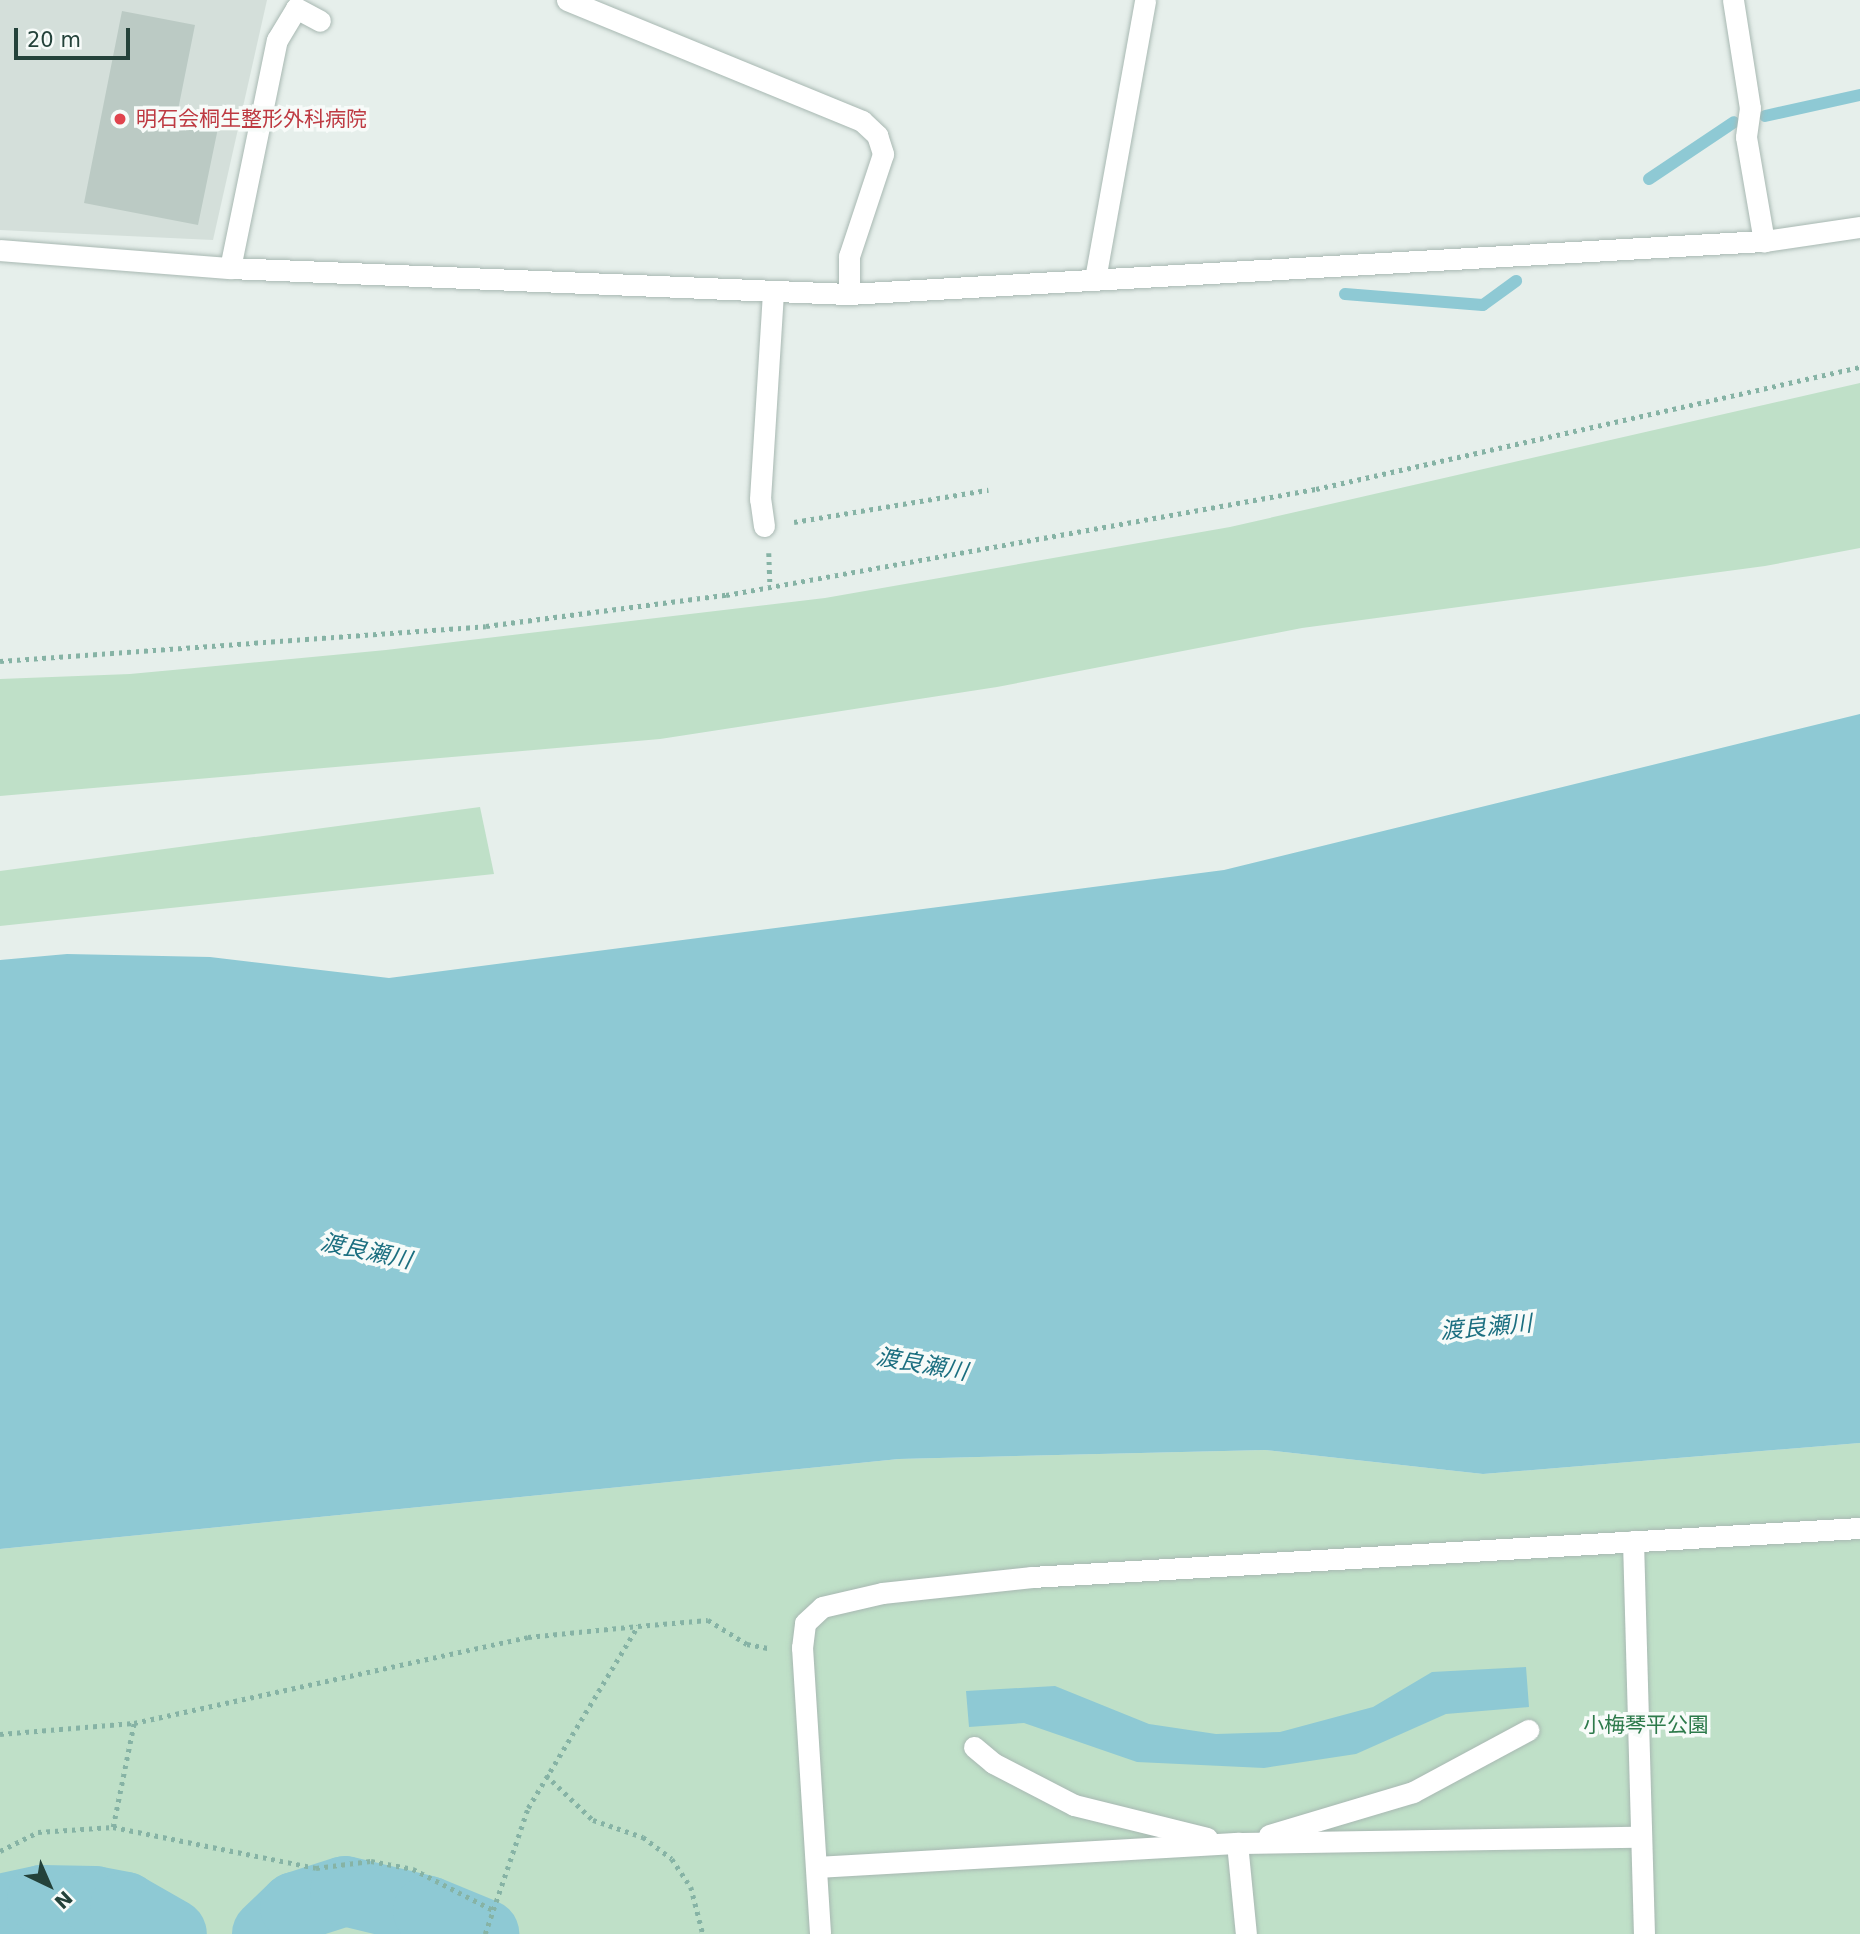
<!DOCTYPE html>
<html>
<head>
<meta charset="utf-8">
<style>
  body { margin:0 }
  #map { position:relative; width:1860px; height:1934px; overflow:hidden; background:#e6efeb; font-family:"DejaVu Sans","Noto Sans JP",sans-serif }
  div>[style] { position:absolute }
  .built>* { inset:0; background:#d4dfda }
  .green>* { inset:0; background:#bfe0c8 }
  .water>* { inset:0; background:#8ec9d4 }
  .stream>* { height:12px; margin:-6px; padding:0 6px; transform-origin:6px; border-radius:6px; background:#8ec9d4 }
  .river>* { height:70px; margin:-35px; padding:0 35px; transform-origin:35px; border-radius:35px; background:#8ec9d4 }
  .building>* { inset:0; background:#bbcac4 }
  .path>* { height:4.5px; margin-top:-2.25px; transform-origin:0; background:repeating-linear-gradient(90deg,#86b3a5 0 3.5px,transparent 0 8.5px) }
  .roads { filter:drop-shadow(0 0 2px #a8b8b2) drop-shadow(0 0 2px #a8b8b2) }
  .service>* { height:21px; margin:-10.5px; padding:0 10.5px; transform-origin:10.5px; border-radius:10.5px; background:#fff }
  .pedestrian>* { height:21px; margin:-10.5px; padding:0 10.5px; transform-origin:10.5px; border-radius:10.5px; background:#fff }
  .minor>* { height:21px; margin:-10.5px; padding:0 10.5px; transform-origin:10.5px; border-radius:10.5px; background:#fff }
  .dots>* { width:19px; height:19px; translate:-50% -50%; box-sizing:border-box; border:4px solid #f7fbf9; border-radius:50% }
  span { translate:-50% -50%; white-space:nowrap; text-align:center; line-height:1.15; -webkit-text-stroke:7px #f7fbf9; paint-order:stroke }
  .health-label { font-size:21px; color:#be3a42 }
  .left { translate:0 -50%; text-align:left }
  .park-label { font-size:21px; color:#2d7a4b }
  .water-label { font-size:23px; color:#1c6f80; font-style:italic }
  .north { position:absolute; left:14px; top:1850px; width:70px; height:70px; -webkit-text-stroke:5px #f7fbf9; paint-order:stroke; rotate:136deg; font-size:19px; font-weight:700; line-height:28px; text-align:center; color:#24423a }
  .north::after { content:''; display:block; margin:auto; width:24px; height:32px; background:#24423a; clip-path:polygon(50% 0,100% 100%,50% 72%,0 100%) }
  .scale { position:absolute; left:14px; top:28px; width:116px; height:32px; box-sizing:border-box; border:4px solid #24423a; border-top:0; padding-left:9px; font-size:21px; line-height:24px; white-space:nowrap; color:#24423a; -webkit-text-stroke:5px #f7fbf9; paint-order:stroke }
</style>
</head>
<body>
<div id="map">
  <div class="built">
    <div style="clip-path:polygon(0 0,267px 0,213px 240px,0 230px)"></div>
  </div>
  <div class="green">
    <div style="clip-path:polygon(1860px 383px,1860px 548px,1765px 566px,1302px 628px,997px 687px,660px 739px,0 796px,0 679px,130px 674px,386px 650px,825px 598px,1230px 527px)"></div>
    <div style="clip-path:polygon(480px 807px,494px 874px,0 926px,0 871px)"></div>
    <div style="clip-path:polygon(1860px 1443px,1860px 1934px,0 1934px,0 1549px,899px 1459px,1265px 1450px,1483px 1474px)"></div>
  </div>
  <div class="water">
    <div style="clip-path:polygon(1860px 714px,1860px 1443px,1483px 1474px,1265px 1450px,899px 1459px,0 1549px,0 960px,67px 954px,210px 957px,389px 978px,1224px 870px)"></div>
    <div style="clip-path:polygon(1526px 1667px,1529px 1707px,1446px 1714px,1356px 1754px,1264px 1768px,1137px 1762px,1024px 1723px,969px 1727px,966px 1691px,1055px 1686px,1149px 1724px,1216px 1734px,1280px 1732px,1373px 1707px,1432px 1672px)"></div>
  </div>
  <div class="stream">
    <div style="left:1765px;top:116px;width:97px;rotate:-12.5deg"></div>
    <div style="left:1649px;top:179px;width:102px;rotate:-33.8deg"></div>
    <div style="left:1345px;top:294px;width:138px;rotate:4.6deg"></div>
    <div style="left:1483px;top:305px;width:41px;rotate:-36deg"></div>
  </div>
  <div class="river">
    <div style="left:0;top:1909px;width:43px;rotate:-12.1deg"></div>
    <div style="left:42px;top:1900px;width:53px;rotate:1.1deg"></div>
    <div style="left:95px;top:1901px;width:31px;rotate:11deg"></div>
    <div style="left:125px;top:1907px;width:54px;rotate:29.9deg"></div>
    <div style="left:267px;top:1934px;width:39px;rotate:-44deg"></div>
    <div style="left:295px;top:1907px;width:52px;rotate:-17.7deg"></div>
    <div style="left:345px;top:1891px;width:85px;rotate:13.5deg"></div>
    <div style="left:428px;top:1911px;width:61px;rotate:22.3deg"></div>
  </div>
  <div class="building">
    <div style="clip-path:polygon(122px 11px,195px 25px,176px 120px,218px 128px,198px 225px,84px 203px)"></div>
  </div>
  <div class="path">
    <div style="left:794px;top:522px;width:197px;rotate:-9.4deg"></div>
    <div style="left:769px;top:553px;width:34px;rotate:88deg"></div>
    <div style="left:0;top:661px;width:487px;rotate:-4.1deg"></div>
    <div style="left:486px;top:626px;width:242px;rotate:-7.4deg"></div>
    <div style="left:726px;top:595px;width:599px;rotate:-10.19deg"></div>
    <div style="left:1316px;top:489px;width:558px;rotate:-12.64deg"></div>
    <div style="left:0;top:1734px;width:134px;rotate:-4.7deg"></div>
    <div style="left:134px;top:1723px;width:403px;rotate:-12.3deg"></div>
    <div style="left:528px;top:1637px;width:111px;rotate:-5.7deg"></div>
    <div style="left:546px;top:1775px;width:65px;rotate:43.8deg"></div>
    <div style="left:593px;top:1820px;width:53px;rotate:18.8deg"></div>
    <div style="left:643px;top:1837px;width:36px;rotate:37deg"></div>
    <div style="left:672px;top:1859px;width:34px;rotate:56deg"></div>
    <div style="left:691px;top:1887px;width:49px;rotate:75.7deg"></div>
    <div style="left:113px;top:1827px;width:106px;rotate:-78.6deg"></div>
    <div style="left:0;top:1851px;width:42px;rotate:-26.6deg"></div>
    <div style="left:38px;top:1832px;width:75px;rotate:-3.8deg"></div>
    <div style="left:113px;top:1827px;width:207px;rotate:11.4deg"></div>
    <div style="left:316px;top:1868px;width:55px;rotate:-7.3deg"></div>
    <div style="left:371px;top:1861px;width:43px;rotate:10.8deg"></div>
    <div style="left:413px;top:1869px;width:90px;rotate:27.1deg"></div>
    <div style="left:485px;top:1934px;width:133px;rotate:-71.2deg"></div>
    <div style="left:528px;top:1808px;width:213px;rotate:-58.9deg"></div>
    <div style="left:638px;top:1626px;width:70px;rotate:-4.9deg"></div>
    <div style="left:708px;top:1620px;width:46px;rotate:31.6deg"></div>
    <div style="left:747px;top:1644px;width:25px;rotate:11deg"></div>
  </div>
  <div class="roads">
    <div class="service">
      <div style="left:1733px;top:0;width:109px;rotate:81.1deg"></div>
      <div style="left:1750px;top:108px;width:29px;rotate:98deg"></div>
      <div style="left:1746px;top:137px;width:106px;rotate:80.2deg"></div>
      <div style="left:764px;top:526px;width:27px;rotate:-98deg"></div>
      <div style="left:760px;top:499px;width:206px;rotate:-86.4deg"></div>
    </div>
    <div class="pedestrian">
      <div style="left:1633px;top:1541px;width:393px;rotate:88.4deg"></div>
      <div style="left:974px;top:1747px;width:25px;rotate:40deg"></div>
      <div style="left:993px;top:1763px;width:91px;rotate:27.4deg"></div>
      <div style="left:1074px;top:1805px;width:137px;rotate:13.9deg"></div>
      <div style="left:1269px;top:1835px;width:150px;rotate:-16.6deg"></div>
      <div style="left:1413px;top:1792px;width:131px;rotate:-28.3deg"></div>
      <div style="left:1237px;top:1843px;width:91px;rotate:84.4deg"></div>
      <div style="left:818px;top:1867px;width:420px;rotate:-3.3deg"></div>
      <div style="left:1237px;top:1843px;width:404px;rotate:-0.9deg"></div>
      <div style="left:820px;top:1933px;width:286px;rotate:-93.6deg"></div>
      <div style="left:802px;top:1648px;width:25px;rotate:-83deg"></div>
      <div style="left:805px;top:1623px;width:23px;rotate:-43deg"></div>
      <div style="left:822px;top:1607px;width:62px;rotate:-13.1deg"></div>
      <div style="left:882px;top:1593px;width:151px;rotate:-6.1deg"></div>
      <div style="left:1032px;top:1577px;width:829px;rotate:-3.39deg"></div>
    </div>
    <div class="minor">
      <div style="left:567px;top:0;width:319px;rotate:22.3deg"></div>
      <div style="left:862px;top:121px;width:21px;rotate:43deg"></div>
      <div style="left:877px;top:135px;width:20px;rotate:72deg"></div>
      <div style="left:883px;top:154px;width:108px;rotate:108.4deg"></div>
      <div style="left:849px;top:256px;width:38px;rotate:90deg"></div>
      <div style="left:0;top:250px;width:231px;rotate:4.5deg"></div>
      <div style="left:230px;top:268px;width:620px;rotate:2.41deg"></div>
      <div style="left:849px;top:294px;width:917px;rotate:-3.32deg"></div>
      <div style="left:1764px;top:241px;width:97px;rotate:-8.3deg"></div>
      <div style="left:230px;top:268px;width:233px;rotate:-78.4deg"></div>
      <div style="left:277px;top:40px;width:37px;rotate:-59deg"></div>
      <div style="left:296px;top:8px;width:27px;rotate:28deg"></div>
      <div style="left:1095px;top:279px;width:283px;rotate:-79.8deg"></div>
    </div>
  </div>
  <div class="dots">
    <div style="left:120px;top:119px;background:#e0444e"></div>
  </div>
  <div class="health-label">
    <span class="left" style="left:136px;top:119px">明石会桐生整形外科病院</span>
  </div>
  <div class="park-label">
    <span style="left:1646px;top:1725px">小梅琴平公園</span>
  </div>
  <div class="water-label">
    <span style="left:366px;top:1251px;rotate:12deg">渡良瀬川</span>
    <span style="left:1486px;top:1327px;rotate:-5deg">渡良瀬川</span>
    <span style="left:922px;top:1364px;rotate:10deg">渡良瀬川</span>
  </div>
  <div class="north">N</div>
  <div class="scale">20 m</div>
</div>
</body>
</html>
